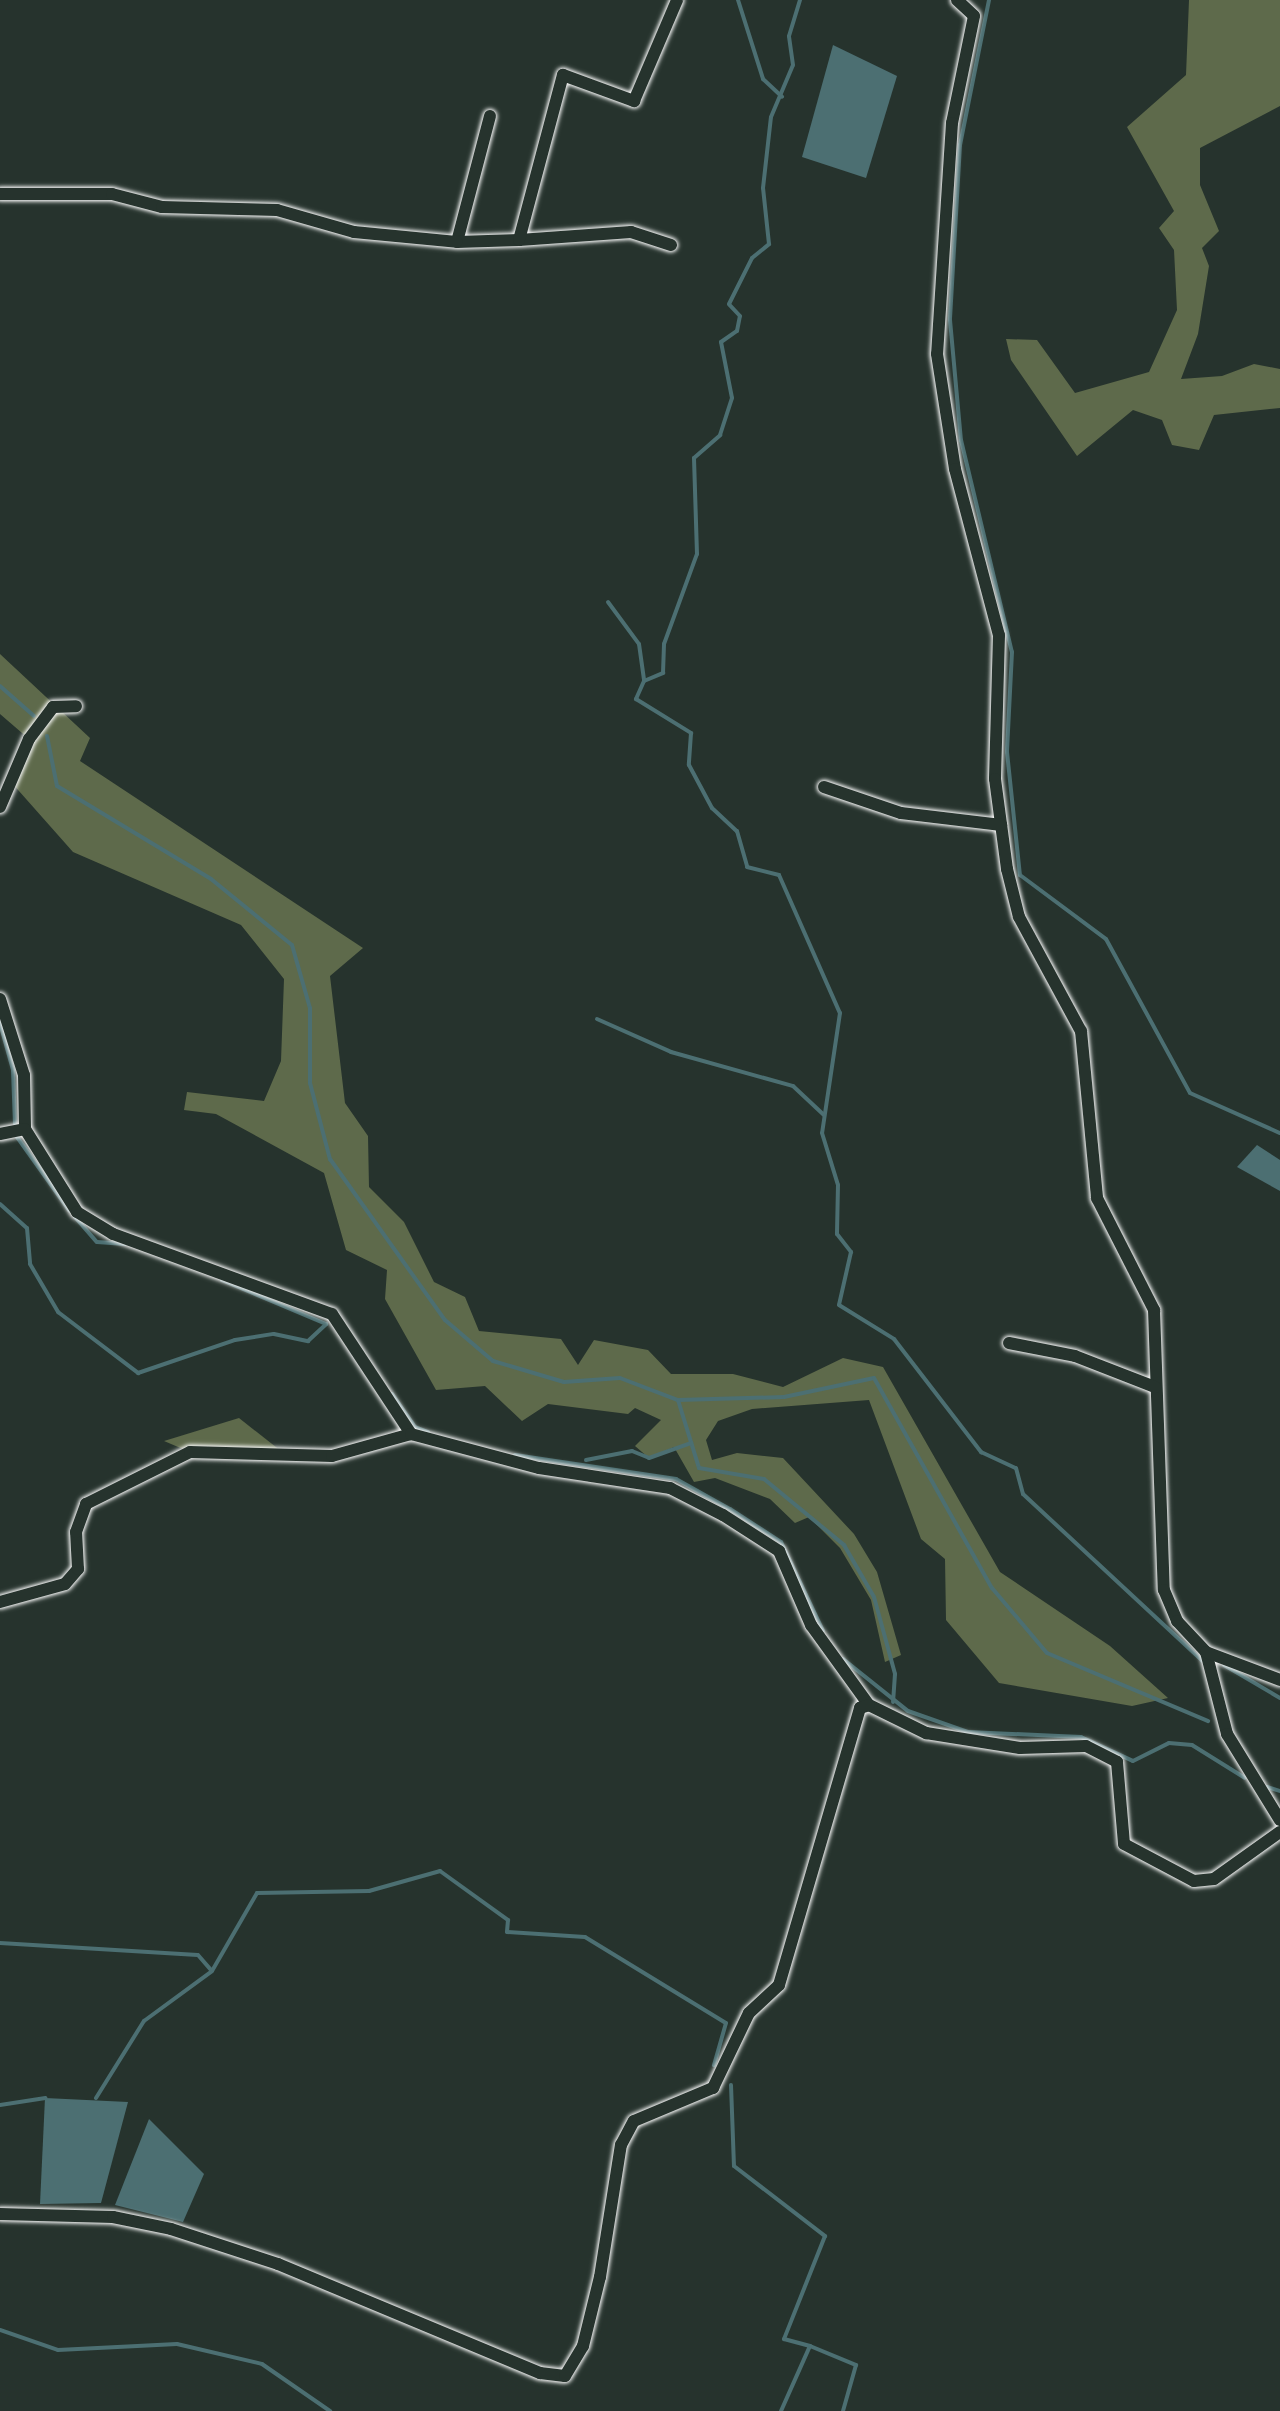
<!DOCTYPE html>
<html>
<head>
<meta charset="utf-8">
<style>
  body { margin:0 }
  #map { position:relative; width:1280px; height:2411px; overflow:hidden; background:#26332d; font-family:Delius,sans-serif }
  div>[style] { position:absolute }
  .green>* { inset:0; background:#5e6a4b }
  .water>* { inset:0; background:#4c6f72 }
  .stream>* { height:4px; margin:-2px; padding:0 2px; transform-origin:2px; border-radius:2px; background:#4c6f72 }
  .roads { filter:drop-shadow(0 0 2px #fff) drop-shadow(0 0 2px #fff) }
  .street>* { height:12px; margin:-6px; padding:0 6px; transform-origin:6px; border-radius:6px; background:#26332d }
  span { translate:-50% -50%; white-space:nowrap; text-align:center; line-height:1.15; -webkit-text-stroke:8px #26332d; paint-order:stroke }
</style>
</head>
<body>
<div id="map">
  <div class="green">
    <div style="clip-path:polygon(1189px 0,1280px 0,1280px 106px,1200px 148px,1200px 185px,1219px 231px,1202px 248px,1209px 266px,1198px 334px,1181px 379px,1222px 376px,1254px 364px,1280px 369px,1280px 408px,1214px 415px,1199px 450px,1172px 445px,1162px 420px,1133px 410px,1077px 456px,1011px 360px,1006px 339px,1037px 340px,1075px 393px,1149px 372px,1177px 310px,1174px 250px,1159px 228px,1174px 211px,1127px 127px,1186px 75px)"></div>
    <div style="clip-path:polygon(0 654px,90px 738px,80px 761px,363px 948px,330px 976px,345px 1103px,368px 1136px,369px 1187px,404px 1222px,434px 1282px,465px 1297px,479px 1331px,561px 1339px,578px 1365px,594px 1340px,648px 1350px,671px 1374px,733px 1374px,783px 1387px,843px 1358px,883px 1367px,1000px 1572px,1110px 1646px,1168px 1698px,1132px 1706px,999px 1683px,946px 1620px,945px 1559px,921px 1539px,869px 1400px,752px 1409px,718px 1421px,706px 1440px,712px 1460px,737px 1453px,783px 1458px,854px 1534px,877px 1572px,901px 1655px,885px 1662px,871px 1600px,840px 1548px,809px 1517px,795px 1523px,770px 1499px,715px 1478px,694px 1482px,674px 1447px,649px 1458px,635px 1446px,661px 1420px,635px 1408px,628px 1414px,548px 1404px,522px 1421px,485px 1386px,436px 1390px,385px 1299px,387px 1270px,346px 1250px,324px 1173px,216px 1114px,184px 1110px,187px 1092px,264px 1101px,281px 1061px,284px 979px,241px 925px,73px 852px,11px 782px,29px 739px,0 714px)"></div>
    <div style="clip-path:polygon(239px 1418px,286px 1455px,190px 1452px,164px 1441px)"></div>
  </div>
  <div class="water">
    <div style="clip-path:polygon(833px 45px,897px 76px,866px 178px,802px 157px)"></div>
    <div style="clip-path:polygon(1257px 1145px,1280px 1160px,1280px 1191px,1237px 1167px)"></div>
    <div style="clip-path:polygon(45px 2098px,128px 2102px,101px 2203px,40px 2204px)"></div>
    <div style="clip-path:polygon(149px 2119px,204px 2174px,183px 2222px,115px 2205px)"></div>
  </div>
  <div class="stream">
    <div style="left:738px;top:0;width:83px;rotate:72.4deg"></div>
    <div style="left:763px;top:79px;width:26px;rotate:43deg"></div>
    <div style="left:989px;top:0;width:148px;rotate:101.3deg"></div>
    <div style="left:960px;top:145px;width:175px;rotate:93.3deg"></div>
    <div style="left:950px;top:320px;width:121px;rotate:84.8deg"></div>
    <div style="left:961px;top:440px;width:218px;rotate:76.5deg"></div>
    <div style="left:1012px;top:652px;width:100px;rotate:92.9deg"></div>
    <div style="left:1007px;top:752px;width:124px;rotate:84deg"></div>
    <div style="left:1020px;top:875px;width:107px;rotate:36.7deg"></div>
    <div style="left:1106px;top:939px;width:175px;rotate:61.4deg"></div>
    <div style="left:1190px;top:1093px;width:98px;rotate:24deg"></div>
    <div style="left:608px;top:602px;width:52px;rotate:53.6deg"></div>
    <div style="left:639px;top:644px;width:37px;rotate:82deg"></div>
    <div style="left:644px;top:681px;width:20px;rotate:114deg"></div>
    <div style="left:636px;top:699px;width:65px;rotate:31.7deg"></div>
    <div style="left:691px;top:733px;width:32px;rotate:94deg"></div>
    <div style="left:689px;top:765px;width:49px;rotate:61.9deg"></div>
    <div style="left:712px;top:808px;width:34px;rotate:43deg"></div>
    <div style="left:737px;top:831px;width:37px;rotate:74deg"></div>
    <div style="left:747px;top:867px;width:33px;rotate:14deg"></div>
    <div style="left:779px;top:875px;width:151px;rotate:66.2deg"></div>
    <div style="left:840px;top:1013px;width:121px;rotate:98.5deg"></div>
    <div style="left:822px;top:1133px;width:54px;rotate:72.9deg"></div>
    <div style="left:838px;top:1185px;width:49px;rotate:91.2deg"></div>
    <div style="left:837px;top:1234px;width:23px;rotate:52deg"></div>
    <div style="left:851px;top:1252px;width:54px;rotate:102.8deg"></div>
    <div style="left:839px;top:1305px;width:65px;rotate:31.7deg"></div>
    <div style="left:894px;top:1339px;width:143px;rotate:52.4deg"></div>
    <div style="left:981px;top:1452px;width:38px;rotate:25deg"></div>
    <div style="left:1016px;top:1468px;width:27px;rotate:75deg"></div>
    <div style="left:1023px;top:1494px;width:246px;rotate:42.9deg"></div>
    <div style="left:644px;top:681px;width:21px;rotate:-23deg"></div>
    <div style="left:663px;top:673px;width:29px;rotate:-88deg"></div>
    <div style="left:664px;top:644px;width:96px;rotate:-69.9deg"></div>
    <div style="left:697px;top:554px;width:96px;rotate:-91.8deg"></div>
    <div style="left:694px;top:458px;width:35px;rotate:-41deg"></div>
    <div style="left:720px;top:435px;width:39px;rotate:-72deg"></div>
    <div style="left:732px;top:398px;width:57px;rotate:-101.1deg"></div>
    <div style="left:721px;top:342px;width:19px;rotate:-35deg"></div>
    <div style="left:737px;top:331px;width:15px;rotate:-79deg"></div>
    <div style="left:740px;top:316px;width:16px;rotate:-133deg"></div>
    <div style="left:729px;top:304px;width:51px;rotate:-63.4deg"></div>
    <div style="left:752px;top:258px;width:22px;rotate:-39deg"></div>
    <div style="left:769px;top:244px;width:56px;rotate:-96.1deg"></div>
    <div style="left:763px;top:188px;width:71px;rotate:-83.6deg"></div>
    <div style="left:771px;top:117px;width:56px;rotate:-67.1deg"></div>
    <div style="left:793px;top:65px;width:29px;rotate:-98deg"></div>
    <div style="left:789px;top:36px;width:38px;rotate:-73deg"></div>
    <div style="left:0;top:686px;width:45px;rotate:41.4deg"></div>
    <div style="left:47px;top:736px;width:51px;rotate:78.7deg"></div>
    <div style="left:57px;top:786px;width:180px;rotate:31.1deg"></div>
    <div style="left:211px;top:879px;width:104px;rotate:39.2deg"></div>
    <div style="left:292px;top:945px;width:66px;rotate:74.1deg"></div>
    <div style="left:310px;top:1008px;width:75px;rotate:90deg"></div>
    <div style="left:310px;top:1083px;width:79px;rotate:75.3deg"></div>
    <div style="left:330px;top:1159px;width:198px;rotate:54.5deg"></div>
    <div style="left:445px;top:1320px;width:63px;rotate:40.5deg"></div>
    <div style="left:493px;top:1361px;width:74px;rotate:16.5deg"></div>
    <div style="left:564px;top:1382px;width:56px;rotate:-4.1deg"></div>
    <div style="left:620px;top:1378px;width:62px;rotate:20.8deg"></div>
    <div style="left:678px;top:1400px;width:106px;rotate:-1.6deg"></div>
    <div style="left:784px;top:1397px;width:92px;rotate:-11.9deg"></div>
    <div style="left:874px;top:1378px;width:241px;rotate:60.7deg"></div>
    <div style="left:992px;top:1588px;width:85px;rotate:49.8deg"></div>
    <div style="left:1047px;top:1653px;width:175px;rotate:22.9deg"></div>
    <div style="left:597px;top:1019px;width:81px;rotate:24deg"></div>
    <div style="left:671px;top:1052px;width:127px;rotate:15.6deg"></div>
    <div style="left:793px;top:1086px;width:42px;rotate:43.1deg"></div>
    <div style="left:0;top:1023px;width:49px;rotate:74.5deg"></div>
    <div style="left:13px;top:1070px;width:54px;rotate:87.9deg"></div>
    <div style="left:17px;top:1137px;width:90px;rotate:54.5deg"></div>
    <div style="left:0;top:1204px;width:36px;rotate:42deg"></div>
    <div style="left:27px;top:1228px;width:36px;rotate:85deg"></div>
    <div style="left:30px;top:1264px;width:56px;rotate:59.7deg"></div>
    <div style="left:58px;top:1312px;width:101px;rotate:37.3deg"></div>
    <div style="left:138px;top:1373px;width:102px;rotate:-18.8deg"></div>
    <div style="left:235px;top:1340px;width:39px;rotate:-9deg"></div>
    <div style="left:274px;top:1334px;width:35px;rotate:12deg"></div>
    <div style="left:308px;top:1341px;width:25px;rotate:-43deg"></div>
    <div style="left:326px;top:1324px;width:113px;rotate:-157.1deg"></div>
    <div style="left:75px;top:1217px;width:33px;rotate:49deg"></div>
    <div style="left:97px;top:1242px;width:28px;rotate:4deg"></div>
    <div style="left:392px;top:1394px;width:40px;rotate:55.1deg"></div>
    <div style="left:415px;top:1427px;width:14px;rotate:21deg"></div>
    <div style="left:678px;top:1400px;width:71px;rotate:72.8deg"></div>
    <div style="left:699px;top:1468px;width:66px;rotate:9.6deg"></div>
    <div style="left:764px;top:1479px;width:104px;rotate:39.5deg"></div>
    <div style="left:844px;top:1545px;width:60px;rotate:60deg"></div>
    <div style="left:874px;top:1597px;width:80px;rotate:74.7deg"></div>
    <div style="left:895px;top:1674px;width:28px;rotate:94deg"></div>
    <div style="left:515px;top:1455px;width:163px;rotate:8.5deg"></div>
    <div style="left:676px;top:1479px;width:62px;rotate:29.1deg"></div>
    <div style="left:730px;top:1509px;width:61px;rotate:32.9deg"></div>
    <div style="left:781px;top:1542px;width:98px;rotate:64.7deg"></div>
    <div style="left:586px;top:1460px;width:47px;rotate:-11.1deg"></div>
    <div style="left:632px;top:1451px;width:18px;rotate:22deg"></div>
    <div style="left:649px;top:1458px;width:45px;rotate:-19.7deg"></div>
    <div style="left:843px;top:1659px;width:83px;rotate:38.7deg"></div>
    <div style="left:908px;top:1711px;width:64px;rotate:19.3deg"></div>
    <div style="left:968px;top:1732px;width:113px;rotate:2.5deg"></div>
    <div style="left:1081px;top:1737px;width:57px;rotate:24.8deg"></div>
    <div style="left:1133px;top:1761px;width:40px;rotate:-26.6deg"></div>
    <div style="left:1169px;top:1743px;width:23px;rotate:5deg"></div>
    <div style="left:1192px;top:1745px;width:62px;rotate:31.9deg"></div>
    <div style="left:1224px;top:1665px;width:65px;rotate:30.5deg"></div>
    <div style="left:1267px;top:1787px;width:14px;rotate:17deg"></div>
    <div style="left:0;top:1943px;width:198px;rotate:3.5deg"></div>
    <div style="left:198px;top:1955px;width:21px;rotate:49deg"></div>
    <div style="left:731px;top:2085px;width:81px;rotate:87.9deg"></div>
    <div style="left:734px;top:2166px;width:115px;rotate:37.6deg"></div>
    <div style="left:825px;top:2236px;width:111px;rotate:111.7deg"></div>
    <div style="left:784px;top:2339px;width:27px;rotate:15deg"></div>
    <div style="left:96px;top:2098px;width:91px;rotate:-58.1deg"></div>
    <div style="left:144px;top:2021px;width:84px;rotate:-36.3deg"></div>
    <div style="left:212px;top:1971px;width:90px;rotate:-60deg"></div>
    <div style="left:257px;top:1893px;width:112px;rotate:-1deg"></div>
    <div style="left:369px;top:1891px;width:74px;rotate:-15.7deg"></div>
    <div style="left:440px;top:1871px;width:84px;rotate:35.8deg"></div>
    <div style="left:508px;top:1920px;width:12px;rotate:95deg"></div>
    <div style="left:507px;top:1932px;width:78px;rotate:3.7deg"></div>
    <div style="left:585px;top:1937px;width:165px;rotate:31.4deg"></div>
    <div style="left:726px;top:2023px;width:44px;rotate:105.9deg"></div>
    <div style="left:0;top:2105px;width:46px;rotate:-8.8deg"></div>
    <div style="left:0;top:2330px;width:61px;rotate:19deg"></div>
    <div style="left:58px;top:2350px;width:119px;rotate:-2.9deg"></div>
    <div style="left:177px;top:2344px;width:87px;rotate:13.2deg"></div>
    <div style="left:262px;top:2364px;width:83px;rotate:34.7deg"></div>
    <div style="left:781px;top:2411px;width:71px;rotate:-66deg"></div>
    <div style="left:810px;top:2346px;width:50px;rotate:22.4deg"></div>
    <div style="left:856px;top:2365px;width:48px;rotate:105.8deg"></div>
  </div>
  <div class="roads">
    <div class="street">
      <div style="left:957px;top:0;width:23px;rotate:43deg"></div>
      <div style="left:974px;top:16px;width:109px;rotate:101.6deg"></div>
      <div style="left:952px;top:123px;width:231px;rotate:93.7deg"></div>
      <div style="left:937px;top:354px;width:116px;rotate:81.1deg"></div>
      <div style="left:955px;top:469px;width:172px;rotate:75.2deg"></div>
      <div style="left:999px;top:635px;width:144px;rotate:91.6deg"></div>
      <div style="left:995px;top:779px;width:91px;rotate:82.4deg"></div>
      <div style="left:1007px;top:869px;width:49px;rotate:76deg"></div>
      <div style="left:1019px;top:917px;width:130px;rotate:61.5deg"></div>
      <div style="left:1081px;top:1031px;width:168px;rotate:84.5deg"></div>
      <div style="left:1097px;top:1198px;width:126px;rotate:63deg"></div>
      <div style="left:1154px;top:1310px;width:280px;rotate:88deg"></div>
      <div style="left:1164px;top:1590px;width:34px;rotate:67deg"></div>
      <div style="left:1177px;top:1621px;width:42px;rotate:46.9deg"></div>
      <div style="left:1206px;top:1652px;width:85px;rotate:75.6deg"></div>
      <div style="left:1227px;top:1734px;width:101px;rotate:58.4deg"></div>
      <div style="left:490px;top:116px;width:130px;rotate:104.7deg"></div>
      <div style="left:457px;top:242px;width:62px;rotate:-1.8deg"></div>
      <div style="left:0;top:194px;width:112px"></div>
      <div style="left:112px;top:194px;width:52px;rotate:14.6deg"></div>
      <div style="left:162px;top:207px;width:115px;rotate:1.5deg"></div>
      <div style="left:277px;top:210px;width:80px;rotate:15.9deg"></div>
      <div style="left:354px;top:232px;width:103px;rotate:5.5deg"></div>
      <div style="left:671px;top:245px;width:42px;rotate:-162deg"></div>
      <div style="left:631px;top:232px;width:112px;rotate:175.9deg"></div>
      <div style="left:519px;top:240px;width:171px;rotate:-75.1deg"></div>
      <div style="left:563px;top:75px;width:76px;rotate:20.1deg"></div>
      <div style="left:634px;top:101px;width:110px;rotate:-66.9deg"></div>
      <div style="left:824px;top:787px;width:81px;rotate:18.7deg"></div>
      <div style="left:901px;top:813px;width:101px;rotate:6.8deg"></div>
      <div style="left:0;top:807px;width:74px;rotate:-66.9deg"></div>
      <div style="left:29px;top:739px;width:40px;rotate:-53deg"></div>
      <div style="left:53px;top:707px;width:23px;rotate:-2deg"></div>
      <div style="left:0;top:999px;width:80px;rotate:72.5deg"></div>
      <div style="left:24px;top:1075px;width:54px;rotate:88.9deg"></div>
      <div style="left:25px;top:1129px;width:98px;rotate:57.9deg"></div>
      <div style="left:77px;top:1212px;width:42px;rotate:31.4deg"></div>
      <div style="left:113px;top:1234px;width:233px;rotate:20.1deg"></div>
      <div style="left:332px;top:1314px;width:144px;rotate:56.6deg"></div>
      <div style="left:0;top:1134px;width:25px;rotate:-11deg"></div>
      <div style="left:1009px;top:1343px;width:67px;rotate:11.1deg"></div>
      <div style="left:1075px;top:1356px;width:86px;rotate:21.2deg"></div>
      <div style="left:0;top:1602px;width:67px;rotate:-15.5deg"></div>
      <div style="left:65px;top:1584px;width:20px;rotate:-49deg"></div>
      <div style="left:78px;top:1569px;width:37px;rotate:-93deg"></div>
      <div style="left:76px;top:1532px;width:30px;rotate:-70deg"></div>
      <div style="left:86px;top:1504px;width:116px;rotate:-26.6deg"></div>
      <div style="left:190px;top:1452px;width:142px;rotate:1.6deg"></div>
      <div style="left:332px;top:1456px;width:82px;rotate:-15.6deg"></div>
      <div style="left:411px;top:1434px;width:132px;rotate:14.9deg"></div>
      <div style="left:539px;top:1468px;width:133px;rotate:8.7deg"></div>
      <div style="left:670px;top:1488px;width:59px;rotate:27deg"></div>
      <div style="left:723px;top:1515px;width:67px;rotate:32.7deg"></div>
      <div style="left:779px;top:1551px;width:81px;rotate:66.6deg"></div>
      <div style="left:811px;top:1625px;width:99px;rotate:54.1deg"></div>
      <div style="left:869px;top:1705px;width:64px;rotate:26.2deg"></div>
      <div style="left:926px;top:1733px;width:95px;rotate:9.1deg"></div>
      <div style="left:1020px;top:1748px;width:66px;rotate:-1.7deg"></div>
      <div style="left:1086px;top:1746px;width:35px;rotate:27deg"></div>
      <div style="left:1117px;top:1762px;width:82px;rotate:85.1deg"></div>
      <div style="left:1124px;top:1844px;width:79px;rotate:27.9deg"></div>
      <div style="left:1194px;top:1881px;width:20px;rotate:-6deg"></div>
      <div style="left:1214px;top:1879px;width:81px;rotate:-35.5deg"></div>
      <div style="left:1206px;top:1652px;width:79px;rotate:20.7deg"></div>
      <div style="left:0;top:2214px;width:113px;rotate:1.5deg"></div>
      <div style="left:113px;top:2217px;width:59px;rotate:11.7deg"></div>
      <div style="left:171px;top:2229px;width:113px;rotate:18.1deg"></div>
      <div style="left:278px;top:2264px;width:284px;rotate:22.6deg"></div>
      <div style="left:540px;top:2373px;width:25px;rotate:7deg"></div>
      <div style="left:565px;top:2376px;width:35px;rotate:-59deg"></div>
      <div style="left:583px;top:2346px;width:71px;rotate:-76.2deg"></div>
      <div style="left:600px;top:2277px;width:134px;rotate:-81deg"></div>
      <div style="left:621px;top:2145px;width:27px;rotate:-62deg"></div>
      <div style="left:634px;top:2121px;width:86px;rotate:-22.7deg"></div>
      <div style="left:713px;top:2088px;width:83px;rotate:-64.4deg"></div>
      <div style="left:749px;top:2013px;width:41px;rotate:-43deg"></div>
      <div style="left:779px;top:1985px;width:289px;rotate:-73.7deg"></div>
      <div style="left:860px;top:1708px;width:9px;rotate:-18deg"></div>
    </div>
  </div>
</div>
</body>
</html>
